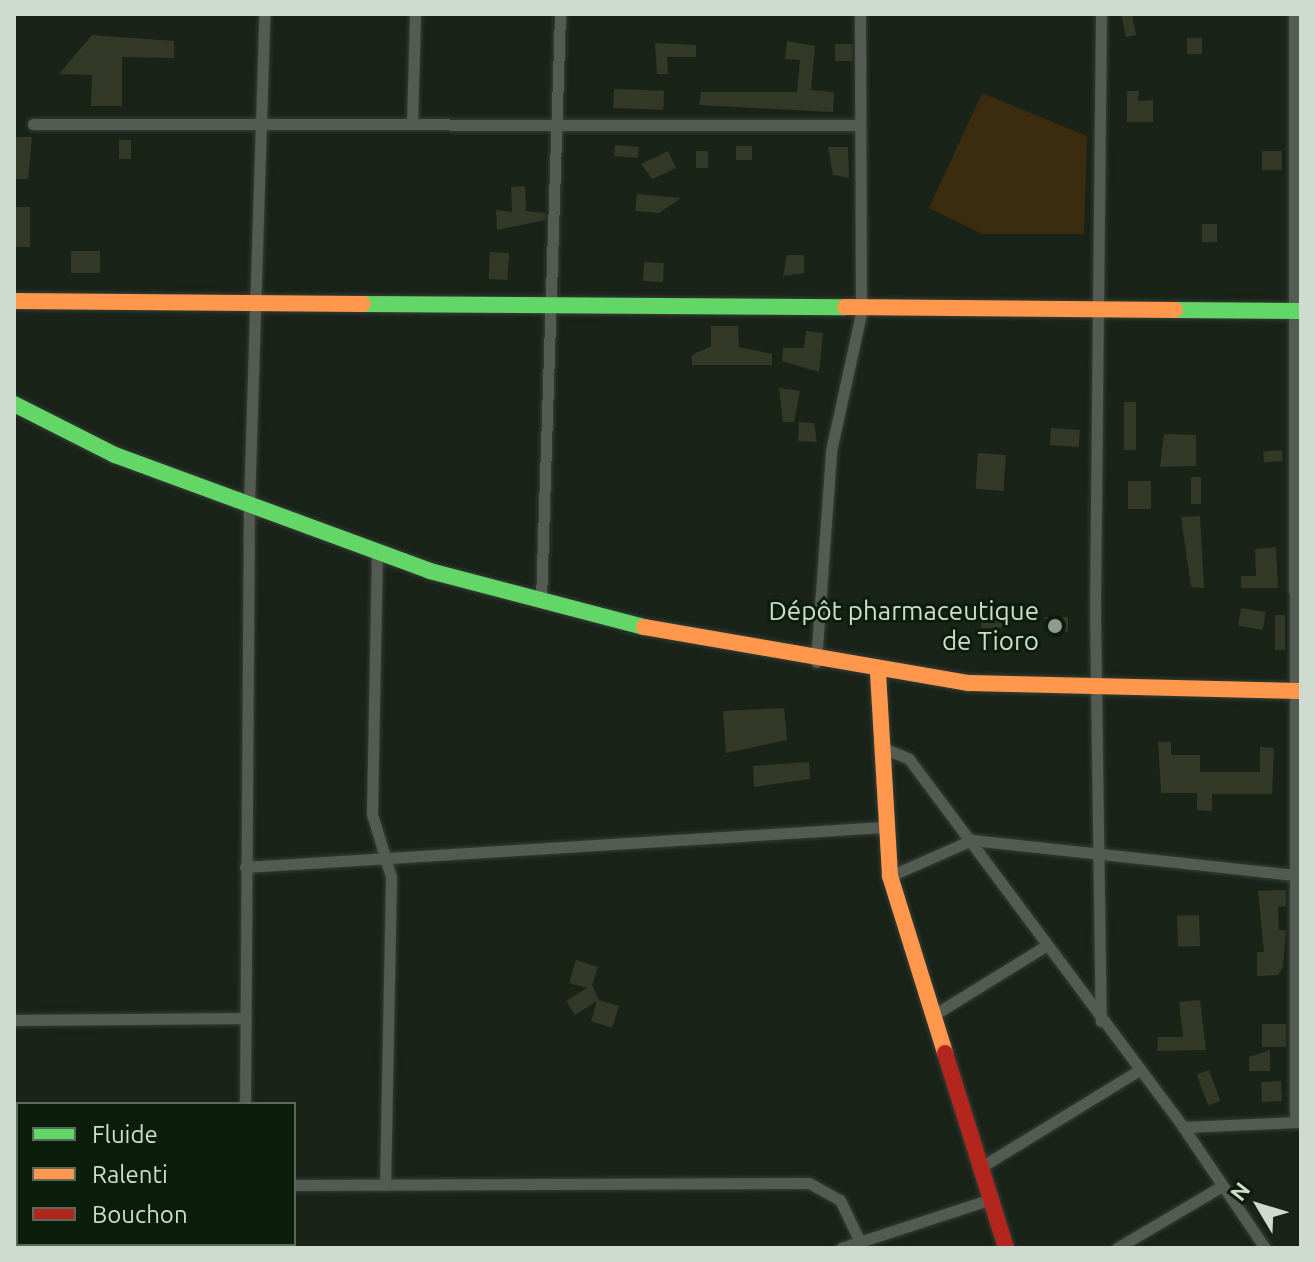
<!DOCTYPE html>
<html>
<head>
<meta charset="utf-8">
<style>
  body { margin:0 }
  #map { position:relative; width:1315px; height:1262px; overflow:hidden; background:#192318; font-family:Ubuntu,sans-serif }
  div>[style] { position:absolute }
  .green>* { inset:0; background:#3c2c0f }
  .building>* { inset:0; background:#343927; transform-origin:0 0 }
  .roads { filter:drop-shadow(0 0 2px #363d35) drop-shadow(0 0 2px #363d35) }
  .street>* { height:11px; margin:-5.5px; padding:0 5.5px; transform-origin:5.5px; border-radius:5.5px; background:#535b52 }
  .fast>* { height:16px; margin:-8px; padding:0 8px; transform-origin:8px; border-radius:8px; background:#63d668 }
  .slow>* { height:16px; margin:-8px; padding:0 8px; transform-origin:8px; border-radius:8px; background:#ff974d }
  .jam>* { height:16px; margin:-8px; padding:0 8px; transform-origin:8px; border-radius:8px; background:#b3261e }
  .dots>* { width:22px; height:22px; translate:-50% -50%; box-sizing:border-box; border:4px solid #0b1d0b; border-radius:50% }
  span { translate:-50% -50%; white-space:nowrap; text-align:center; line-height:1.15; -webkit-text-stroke:6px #0b1d0b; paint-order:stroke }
  .poi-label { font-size:26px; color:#d0dbcf }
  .right { translate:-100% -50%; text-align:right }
  .frame { position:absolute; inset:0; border:16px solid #d0dbcf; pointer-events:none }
  .legend { position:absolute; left:16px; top:1102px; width:280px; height:144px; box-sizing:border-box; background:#0b1d0b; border:2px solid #5a6959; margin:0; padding:10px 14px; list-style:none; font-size:24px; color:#d0dbcf }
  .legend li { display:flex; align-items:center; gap:16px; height:40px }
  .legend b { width:40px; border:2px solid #5a6959 }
  .north { position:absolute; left:1219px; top:1166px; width:80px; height:80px; -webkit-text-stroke:6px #0b1d0b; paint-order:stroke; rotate:308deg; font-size:22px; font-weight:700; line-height:32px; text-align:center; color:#d0dbcf }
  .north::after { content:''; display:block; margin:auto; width:28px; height:36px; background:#d0dbcf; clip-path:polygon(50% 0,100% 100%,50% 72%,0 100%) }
</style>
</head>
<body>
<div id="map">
  <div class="green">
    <div style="clip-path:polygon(982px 93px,1087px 136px,1084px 234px,982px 234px,929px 208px)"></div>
  </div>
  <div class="building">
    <div style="clip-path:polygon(1121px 14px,1132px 14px,1136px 35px,1126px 37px)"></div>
    <div style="clip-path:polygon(92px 35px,174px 41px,174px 58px,122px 57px,122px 106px,91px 106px,92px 75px,59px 74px)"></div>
    <div style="left:1187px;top:38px;width:15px;height:16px"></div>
    <div style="clip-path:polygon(787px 41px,815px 46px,811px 90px,834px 92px,833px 112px,699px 105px,701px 92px,797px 92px,800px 60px,785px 59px)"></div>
    <div style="clip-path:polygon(655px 43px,696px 45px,696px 57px,667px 57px,668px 74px,657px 74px)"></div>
    <div style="left:835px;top:44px;width:17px;height:17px"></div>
    <div style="left:614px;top:89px;width:50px;height:19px;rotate:2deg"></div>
    <div style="clip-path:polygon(1127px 91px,1139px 91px,1138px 101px,1153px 100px,1153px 122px,1127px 122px)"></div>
    <div style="clip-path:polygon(14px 137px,32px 137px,28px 179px,14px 179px)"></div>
    <div style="left:119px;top:140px;width:12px;height:19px"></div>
    <div style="left:615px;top:145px;width:24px;height:11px;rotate:5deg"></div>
    <div style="left:736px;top:146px;width:16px;height:14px"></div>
    <div style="clip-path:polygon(828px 147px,848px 147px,849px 178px,833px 175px)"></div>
    <div style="clip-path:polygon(668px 151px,676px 168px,652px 179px,641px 164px)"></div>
    <div style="left:696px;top:151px;width:12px;height:17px"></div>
    <div style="left:1282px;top:151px;width:19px;height:20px;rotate:90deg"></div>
    <div style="clip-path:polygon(525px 186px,526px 211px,545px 213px,545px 220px,497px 230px,496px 210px,512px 212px,511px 187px)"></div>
    <div style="clip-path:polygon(637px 194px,681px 198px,659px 213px,635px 211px)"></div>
    <div style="left:14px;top:207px;width:16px;height:40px"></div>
    <div style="left:1202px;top:224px;width:15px;height:18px"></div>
    <div style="left:100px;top:251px;width:22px;height:29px;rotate:90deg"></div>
    <div style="left:490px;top:252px;width:19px;height:27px;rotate:3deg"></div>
    <div style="clip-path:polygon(787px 255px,804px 255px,804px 273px,783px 276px)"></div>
    <div style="left:644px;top:262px;width:20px;height:19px;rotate:3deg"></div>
    <div style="clip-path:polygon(711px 326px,738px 326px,739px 347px,772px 354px,772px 365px,692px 365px,692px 355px,711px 346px)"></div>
    <div style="clip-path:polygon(806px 331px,823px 333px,819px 372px,782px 361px,783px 348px,804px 348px)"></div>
    <div style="clip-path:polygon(779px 388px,800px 391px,794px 422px,783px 422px)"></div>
    <div style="left:1124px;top:402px;width:12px;height:48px"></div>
    <div style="clip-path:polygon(799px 422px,814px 423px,817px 442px,798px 441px)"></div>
    <div style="left:1051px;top:428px;width:29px;height:17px;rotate:4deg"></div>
    <div style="clip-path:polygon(1164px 434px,1196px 435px,1196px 466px,1160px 467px)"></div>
    <div style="left:1282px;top:450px;width:11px;height:19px;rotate:85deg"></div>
    <div style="left:978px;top:453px;width:28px;height:36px;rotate:4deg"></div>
    <div style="left:1201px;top:477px;width:27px;height:10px;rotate:90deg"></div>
    <div style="left:1128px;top:481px;width:23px;height:28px"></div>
    <div style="clip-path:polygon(1200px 516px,1204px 588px,1191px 587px,1181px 517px)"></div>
    <div style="clip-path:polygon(1276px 547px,1278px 588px,1241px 588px,1241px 576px,1256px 576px,1255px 549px)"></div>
    <div style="left:1241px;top:608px;width:25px;height:18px;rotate:9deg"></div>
    <div style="left:1275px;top:615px;width:10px;height:35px"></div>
    <div style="left:981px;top:617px;width:21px;height:11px"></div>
    <div style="left:1045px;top:617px;width:23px;height:15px"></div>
    <div style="clip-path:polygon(784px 708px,787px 740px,726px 753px,723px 711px)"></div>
    <div style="clip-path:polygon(1158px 742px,1171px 742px,1171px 755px,1200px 755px,1200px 772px,1260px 772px,1260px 747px,1274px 748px,1272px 794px,1212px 794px,1212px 811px,1197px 810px,1197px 793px,1161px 793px)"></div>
    <div style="clip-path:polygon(809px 762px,810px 779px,754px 787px,753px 766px)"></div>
    <div style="clip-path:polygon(1286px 890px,1286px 906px,1278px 907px,1279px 930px,1286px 930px,1283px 967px,1278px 975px,1257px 976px,1257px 952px,1264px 952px,1258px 891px)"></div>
    <div style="left:1199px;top:915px;width:31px;height:22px;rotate:88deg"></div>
    <div style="clip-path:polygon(576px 960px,598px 967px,592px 985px,599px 1000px,619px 1006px,612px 1028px,591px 1021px,597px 1001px,575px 1015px,566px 1001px,587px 988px,569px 983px)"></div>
    <div style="clip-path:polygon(1200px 1000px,1206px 1050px,1157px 1051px,1158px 1037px,1183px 1037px,1179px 1002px)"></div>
    <div style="left:1286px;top:1024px;width:23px;height:24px;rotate:90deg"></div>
    <div style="clip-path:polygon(1270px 1050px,1270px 1071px,1249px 1071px,1249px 1057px)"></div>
    <div style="left:1209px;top:1070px;width:33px;height:13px;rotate:70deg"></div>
    <div style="left:1281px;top:1081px;width:20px;height:20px;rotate:87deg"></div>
  </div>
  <div class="roads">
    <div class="street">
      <div style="left:1101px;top:14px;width:596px;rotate:90.58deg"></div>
      <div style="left:1095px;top:610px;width:411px;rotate:89.2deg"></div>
      <div style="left:1294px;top:14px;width:1108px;rotate:89.95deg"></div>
      <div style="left:33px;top:124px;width:826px;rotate:0.07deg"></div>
      <div style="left:412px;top:124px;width:110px;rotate:-88.4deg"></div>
      <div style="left:377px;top:551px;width:263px;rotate:91.1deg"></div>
      <div style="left:372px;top:814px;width:66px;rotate:73.2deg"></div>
      <div style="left:391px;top:877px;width:308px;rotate:91.1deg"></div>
      <div style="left:541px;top:600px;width:586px;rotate:-88.14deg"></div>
      <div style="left:816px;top:662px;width:212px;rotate:-85.9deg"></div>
      <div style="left:831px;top:451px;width:141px;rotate:-77.7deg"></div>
      <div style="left:861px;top:313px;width:299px;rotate:-90.2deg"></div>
      <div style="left:880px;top:747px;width:31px;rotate:22deg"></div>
      <div style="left:909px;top:759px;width:459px;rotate:53.3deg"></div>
      <div style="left:245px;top:867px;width:640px;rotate:-3.58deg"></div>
      <div style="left:890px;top:876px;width:90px;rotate:-23.7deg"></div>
      <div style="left:972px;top:840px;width:331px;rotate:6.2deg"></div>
      <div style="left:932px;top:1016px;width:135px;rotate:-31.7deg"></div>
      <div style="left:14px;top:1020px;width:231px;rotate:-0.5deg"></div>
      <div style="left:245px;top:1104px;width:600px;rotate:-89.62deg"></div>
      <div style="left:249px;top:504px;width:490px;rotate:-88.2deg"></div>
      <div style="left:981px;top:1167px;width:185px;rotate:-31.5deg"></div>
      <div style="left:294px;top:1185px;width:515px;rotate:-0.22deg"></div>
      <div style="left:809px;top:1183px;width:35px;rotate:29deg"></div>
      <div style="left:840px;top:1200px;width:47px;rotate:64.5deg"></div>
      <div style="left:244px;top:1248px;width:4px;rotate:-90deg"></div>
      <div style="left:841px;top:1248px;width:158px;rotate:-18.1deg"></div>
      <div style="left:1117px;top:1248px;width:122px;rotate:-30.6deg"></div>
      <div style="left:1265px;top:1248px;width:146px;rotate:-124.1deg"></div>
      <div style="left:1183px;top:1127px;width:116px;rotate:-2.5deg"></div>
    </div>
    <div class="fast">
      <div style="left:363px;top:304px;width:482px;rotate:0.4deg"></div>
      <div style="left:1175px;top:310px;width:126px;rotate:0.5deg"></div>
      <div style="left:14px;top:404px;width:113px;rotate:26.8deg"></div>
      <div style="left:115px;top:455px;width:336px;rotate:20.2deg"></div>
      <div style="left:430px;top:571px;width:221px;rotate:14.7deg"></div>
    </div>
    <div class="slow">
      <div style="left:14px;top:301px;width:349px;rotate:0.5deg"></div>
      <div style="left:845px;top:307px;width:330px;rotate:0.5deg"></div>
      <div style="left:644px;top:627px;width:329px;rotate:9.8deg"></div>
      <div style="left:968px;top:683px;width:333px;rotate:1.4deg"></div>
      <div style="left:878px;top:673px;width:203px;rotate:86.6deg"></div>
      <div style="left:890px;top:876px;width:185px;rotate:72.7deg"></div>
    </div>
    <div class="jam">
      <div style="left:945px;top:1053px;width:204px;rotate:72.6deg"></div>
    </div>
  </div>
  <div class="dots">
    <div style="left:1055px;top:626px;background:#909b8f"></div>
  </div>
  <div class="poi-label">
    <span class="right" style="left:1039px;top:626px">Dépôt pharmaceutique<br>de Tioro</span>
  </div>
  <div class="frame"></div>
  <ul class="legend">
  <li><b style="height:10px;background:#63d668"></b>Fluide</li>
  <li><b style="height:10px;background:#ff974d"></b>Ralenti</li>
  <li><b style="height:10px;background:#b3261e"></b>Bouchon</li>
  </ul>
  <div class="north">N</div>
</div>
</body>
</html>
